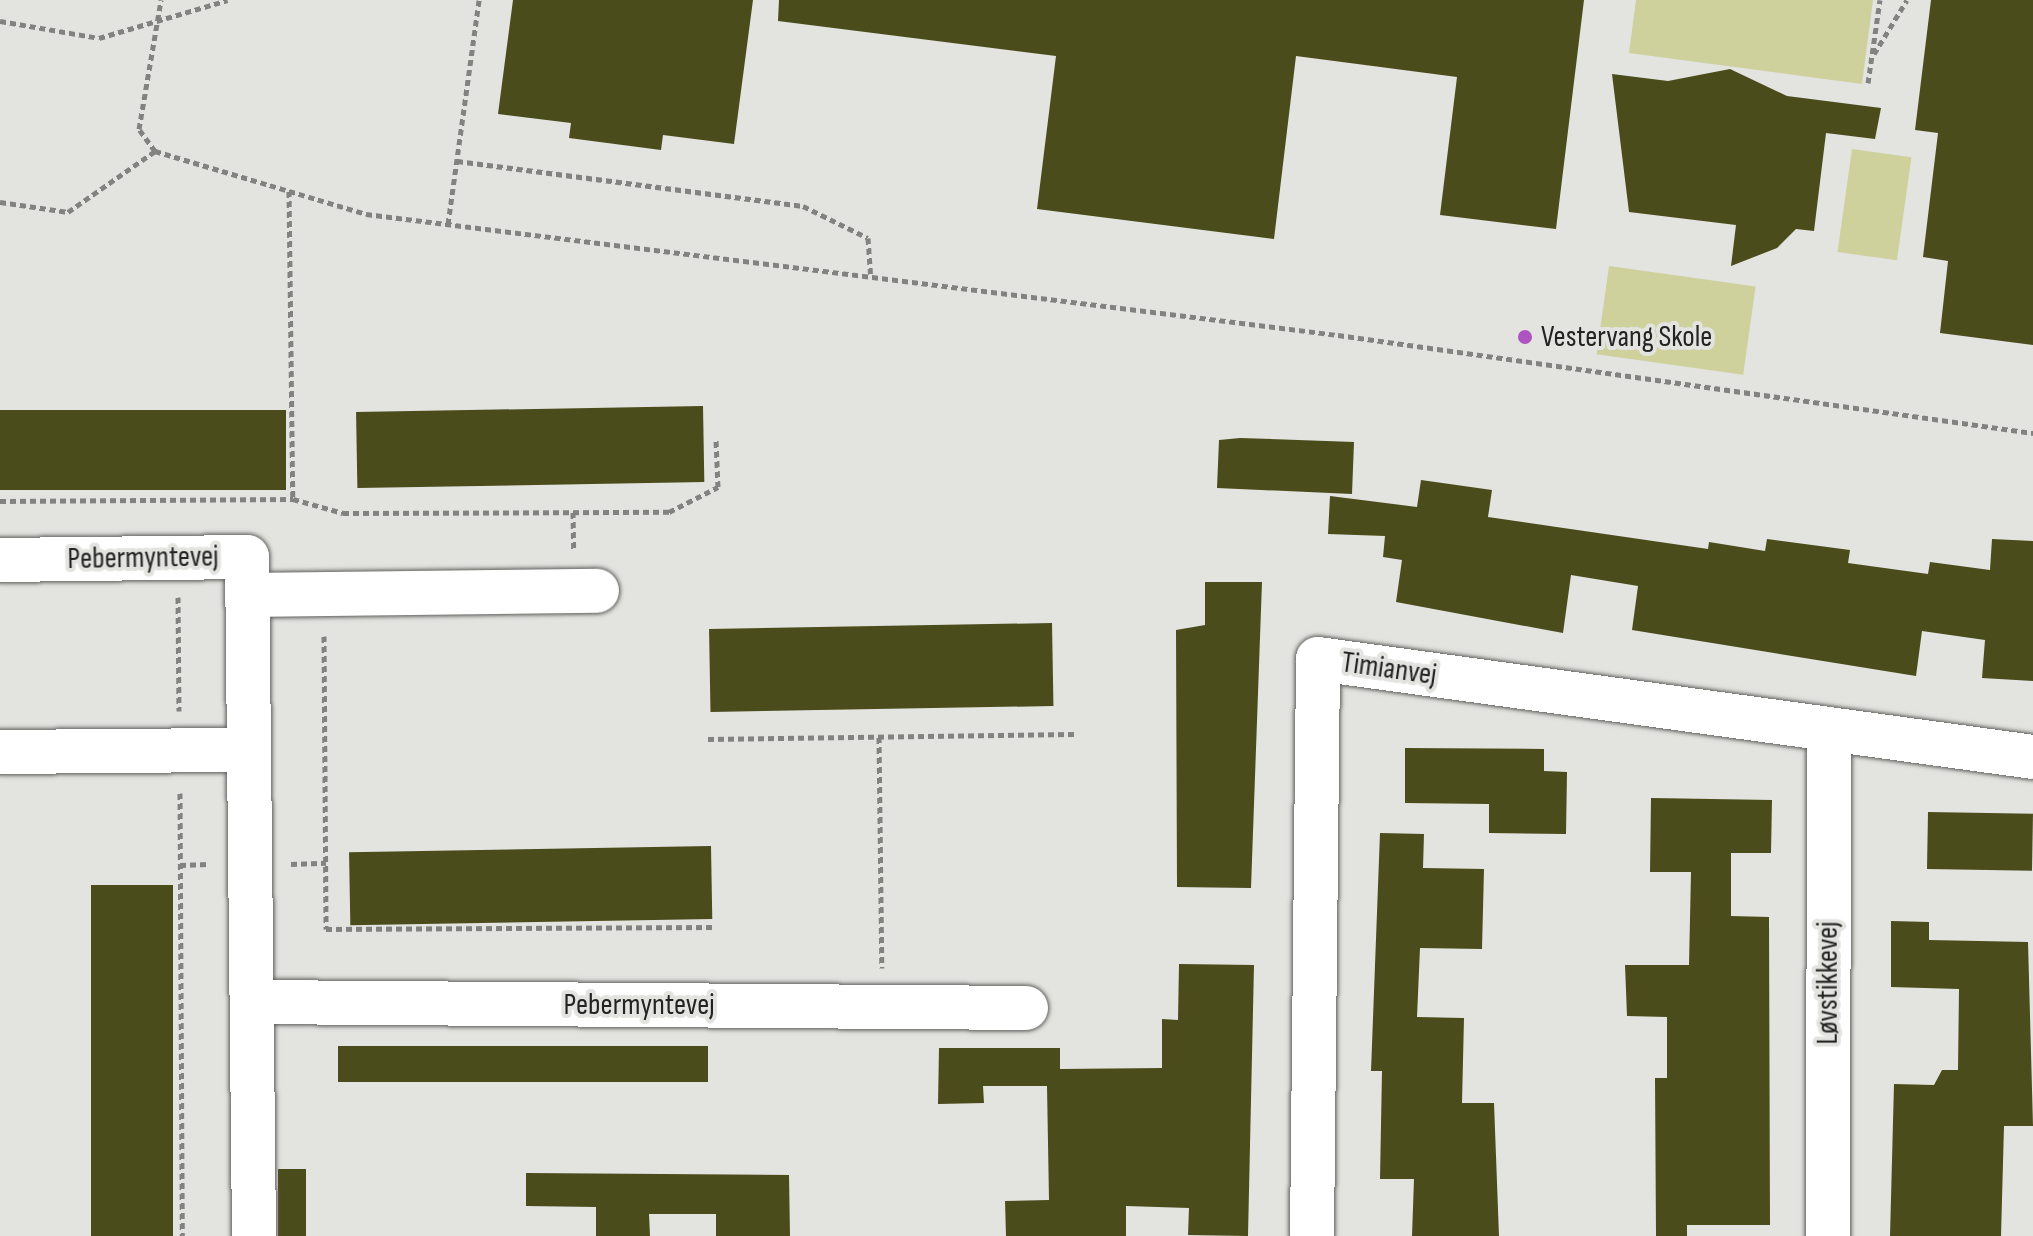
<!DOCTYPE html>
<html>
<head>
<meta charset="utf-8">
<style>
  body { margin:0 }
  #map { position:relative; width:2033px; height:1236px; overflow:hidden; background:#e3e3e0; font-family:"Sofia Sans Condensed",sans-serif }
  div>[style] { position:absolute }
  .green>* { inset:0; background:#ced19c; transform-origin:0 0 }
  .building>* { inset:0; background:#4b4c1b; transform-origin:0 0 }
  .path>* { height:5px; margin-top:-2.5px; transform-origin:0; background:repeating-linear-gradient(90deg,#828280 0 6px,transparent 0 10px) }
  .roads { filter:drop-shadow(0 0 2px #60605d) drop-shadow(0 0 2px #60605d) }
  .street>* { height:44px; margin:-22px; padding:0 22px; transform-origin:22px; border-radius:22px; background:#fff }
  .dots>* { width:22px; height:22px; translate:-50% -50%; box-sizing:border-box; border:4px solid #e3e3e0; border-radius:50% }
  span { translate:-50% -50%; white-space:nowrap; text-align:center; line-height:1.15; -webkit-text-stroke:8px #e3e3e0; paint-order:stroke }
  .poi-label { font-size:30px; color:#232322 }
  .left { translate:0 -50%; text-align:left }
  .street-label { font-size:30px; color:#232322 }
</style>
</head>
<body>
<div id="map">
  <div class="green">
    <div style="clip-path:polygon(1636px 0,1873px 0,1862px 84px,1629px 53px)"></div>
    <div style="left:1852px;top:149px;width:60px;height:104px;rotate:8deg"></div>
    <div style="left:1609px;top:266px;width:148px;height:89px;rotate:8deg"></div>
  </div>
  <div class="building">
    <div style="clip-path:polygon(513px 0,753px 0,734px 144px,663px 135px,661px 150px,569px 138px,571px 123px,498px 114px)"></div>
    <div style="clip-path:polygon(779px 0,1584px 0,1556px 229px,1440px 215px,1457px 77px,1296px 56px,1274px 239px,1037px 209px,1056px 56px,778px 21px)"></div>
    <div style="clip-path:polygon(1931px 0,2033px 0,2033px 345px,1940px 333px,1948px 261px,1923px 257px,1938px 133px,1915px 130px)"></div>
    <div style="clip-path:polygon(1730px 69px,1787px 96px,1881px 108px,1875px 139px,1826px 133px,1814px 231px,1796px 229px,1777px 248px,1731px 266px,1736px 225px,1629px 212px,1612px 74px,1668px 81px)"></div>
    <div style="left:703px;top:406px;width:76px;height:347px;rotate:89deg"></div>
    <div style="left:286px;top:410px;width:80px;height:286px;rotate:90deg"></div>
    <div style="clip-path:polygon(1240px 438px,1354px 442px,1352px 494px,1217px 488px,1219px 440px)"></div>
    <div style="clip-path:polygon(1421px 480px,1492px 490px,1488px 517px,1708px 549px,1709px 542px,1765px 551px,1767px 539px,1850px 550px,1848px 563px,1928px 574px,1930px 562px,1990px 570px,1992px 539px,2033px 541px,2033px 681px,1982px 678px,1985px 640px,1922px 631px,1916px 676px,1632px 630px,1638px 586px,1571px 575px,1563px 633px,1396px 602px,1402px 560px,1383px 557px,1385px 536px,1328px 534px,1330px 496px,1417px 507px)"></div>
    <div style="clip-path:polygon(1205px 582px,1262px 582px,1251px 888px,1177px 887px,1176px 630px,1205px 625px)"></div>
    <div style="left:1052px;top:623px;width:83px;height:343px;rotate:89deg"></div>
    <div style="clip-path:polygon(1405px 748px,1544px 749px,1544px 771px,1567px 772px,1566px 834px,1489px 833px,1489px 804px,1405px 803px)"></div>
    <div style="clip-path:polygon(1651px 798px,1772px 800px,1771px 853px,1731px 853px,1731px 916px,1769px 917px,1770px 1225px,1687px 1225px,1687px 1236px,1656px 1236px,1655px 1078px,1667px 1078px,1667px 1017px,1627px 1016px,1625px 965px,1689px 965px,1691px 872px,1650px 872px)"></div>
    <div style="left:1928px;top:812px;width:105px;height:57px;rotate:1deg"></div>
    <div style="clip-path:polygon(1380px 833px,1424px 834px,1423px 868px,1484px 869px,1482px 949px,1420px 948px,1417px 1017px,1464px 1018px,1462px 1103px,1494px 1103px,1499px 1236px,1412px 1236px,1414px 1179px,1380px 1179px,1382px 1071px,1371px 1071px)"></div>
    <div style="left:711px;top:846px;width:73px;height:362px;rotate:89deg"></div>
    <div style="left:173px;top:885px;width:351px;height:82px;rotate:90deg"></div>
    <div style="clip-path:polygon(1891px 921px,1929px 922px,1929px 940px,2028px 942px,2033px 1126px,2004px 1126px,2001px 1236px,1890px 1236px,1894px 1084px,1934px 1085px,1942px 1070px,1958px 1070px,1959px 989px,1891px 987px)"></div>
    <div style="clip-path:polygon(1179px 964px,1254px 965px,1248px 1236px,1188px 1235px,1189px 1208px,1126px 1206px,1126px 1236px,1006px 1236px,1005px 1201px,1049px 1200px,1047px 1086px,983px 1086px,984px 1103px,938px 1104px,939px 1048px,1060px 1048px,1060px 1069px,1162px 1068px,1162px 1019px,1178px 1020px)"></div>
    <div style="left:338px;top:1046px;width:370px;height:36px"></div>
    <div style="left:278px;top:1169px;width:28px;height:67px"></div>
    <div style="clip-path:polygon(526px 1173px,789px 1175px,790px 1236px,716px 1236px,716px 1214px,649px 1214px,650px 1236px,596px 1236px,596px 1207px,526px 1206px)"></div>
  </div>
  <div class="path">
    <div style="left:0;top:21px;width:100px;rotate:9.7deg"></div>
    <div style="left:99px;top:38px;width:134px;rotate:-16.4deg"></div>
    <div style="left:1874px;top:54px;width:63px;rotate:-58.6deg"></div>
    <div style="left:1868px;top:83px;width:84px;rotate:-81.8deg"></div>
    <div style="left:155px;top:151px;width:27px;rotate:-126deg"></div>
    <div style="left:139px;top:129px;width:131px;rotate:-80.3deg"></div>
    <div style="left:457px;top:161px;width:349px;rotate:7.4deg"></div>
    <div style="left:803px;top:206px;width:72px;rotate:26.2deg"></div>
    <div style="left:868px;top:238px;width:39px;rotate:86deg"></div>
    <div style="left:289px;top:191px;width:308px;rotate:89.3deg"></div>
    <div style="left:0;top:202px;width:69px;rotate:8.4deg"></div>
    <div style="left:68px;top:212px;width:106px;rotate:-35deg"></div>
    <div style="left:155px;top:151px;width:220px;rotate:16.6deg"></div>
    <div style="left:366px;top:214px;width:980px;rotate:7.1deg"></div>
    <div style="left:1338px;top:335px;width:702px;rotate:8.03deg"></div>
    <div style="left:448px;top:224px;width:226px;rotate:-82.1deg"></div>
    <div style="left:0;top:501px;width:293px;rotate:-0.4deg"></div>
    <div style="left:293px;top:499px;width:52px;rotate:15.6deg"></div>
    <div style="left:343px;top:513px;width:326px;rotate:-0.2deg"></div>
    <div style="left:669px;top:512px;width:55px;rotate:-27deg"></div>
    <div style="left:718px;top:487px;width:48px;rotate:-92.4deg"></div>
    <div style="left:573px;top:512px;width:39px;rotate:89deg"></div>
    <div style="left:178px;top:597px;width:114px;rotate:89.5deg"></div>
    <div style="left:324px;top:636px;width:293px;rotate:89.6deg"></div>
    <div style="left:326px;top:929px;width:390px;rotate:-0.3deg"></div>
    <div style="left:879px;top:737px;width:231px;rotate:89.3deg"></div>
    <div style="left:708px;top:739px;width:366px;rotate:-0.8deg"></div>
    <div style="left:180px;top:793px;width:443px;rotate:89.7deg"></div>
    <div style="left:291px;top:864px;width:35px;rotate:-2deg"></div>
    <div style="left:180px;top:865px;width:29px;rotate:-2deg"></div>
  </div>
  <div class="roads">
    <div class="street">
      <div style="left:0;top:560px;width:247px;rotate:-0.7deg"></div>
      <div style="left:247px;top:557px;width:679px;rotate:89.41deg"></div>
      <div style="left:247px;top:595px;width:350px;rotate:-0.7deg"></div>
      <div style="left:0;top:752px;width:249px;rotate:-0.5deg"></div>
      <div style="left:252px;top:1002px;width:774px;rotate:0.44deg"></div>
      <div style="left:1312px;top:1236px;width:577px;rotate:-89.4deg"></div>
      <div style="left:1318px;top:659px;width:722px;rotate:7.8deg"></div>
      <div style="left:1828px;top:1236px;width:506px;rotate:-89.89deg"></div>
    </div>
  </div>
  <div class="dots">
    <div style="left:1525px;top:337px;background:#ae54c1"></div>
  </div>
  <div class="poi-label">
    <span class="left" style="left:1541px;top:337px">Vestervang Skole</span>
  </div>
  <div class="street-label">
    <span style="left:143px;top:558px;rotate:-1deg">Pebermyntevej</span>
    <span style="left:1389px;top:669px;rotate:8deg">Timianvej</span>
    <span style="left:1828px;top:983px;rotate:-90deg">Løvstikkevej</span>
    <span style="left:639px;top:1005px">Pebermyntevej</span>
  </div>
</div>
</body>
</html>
